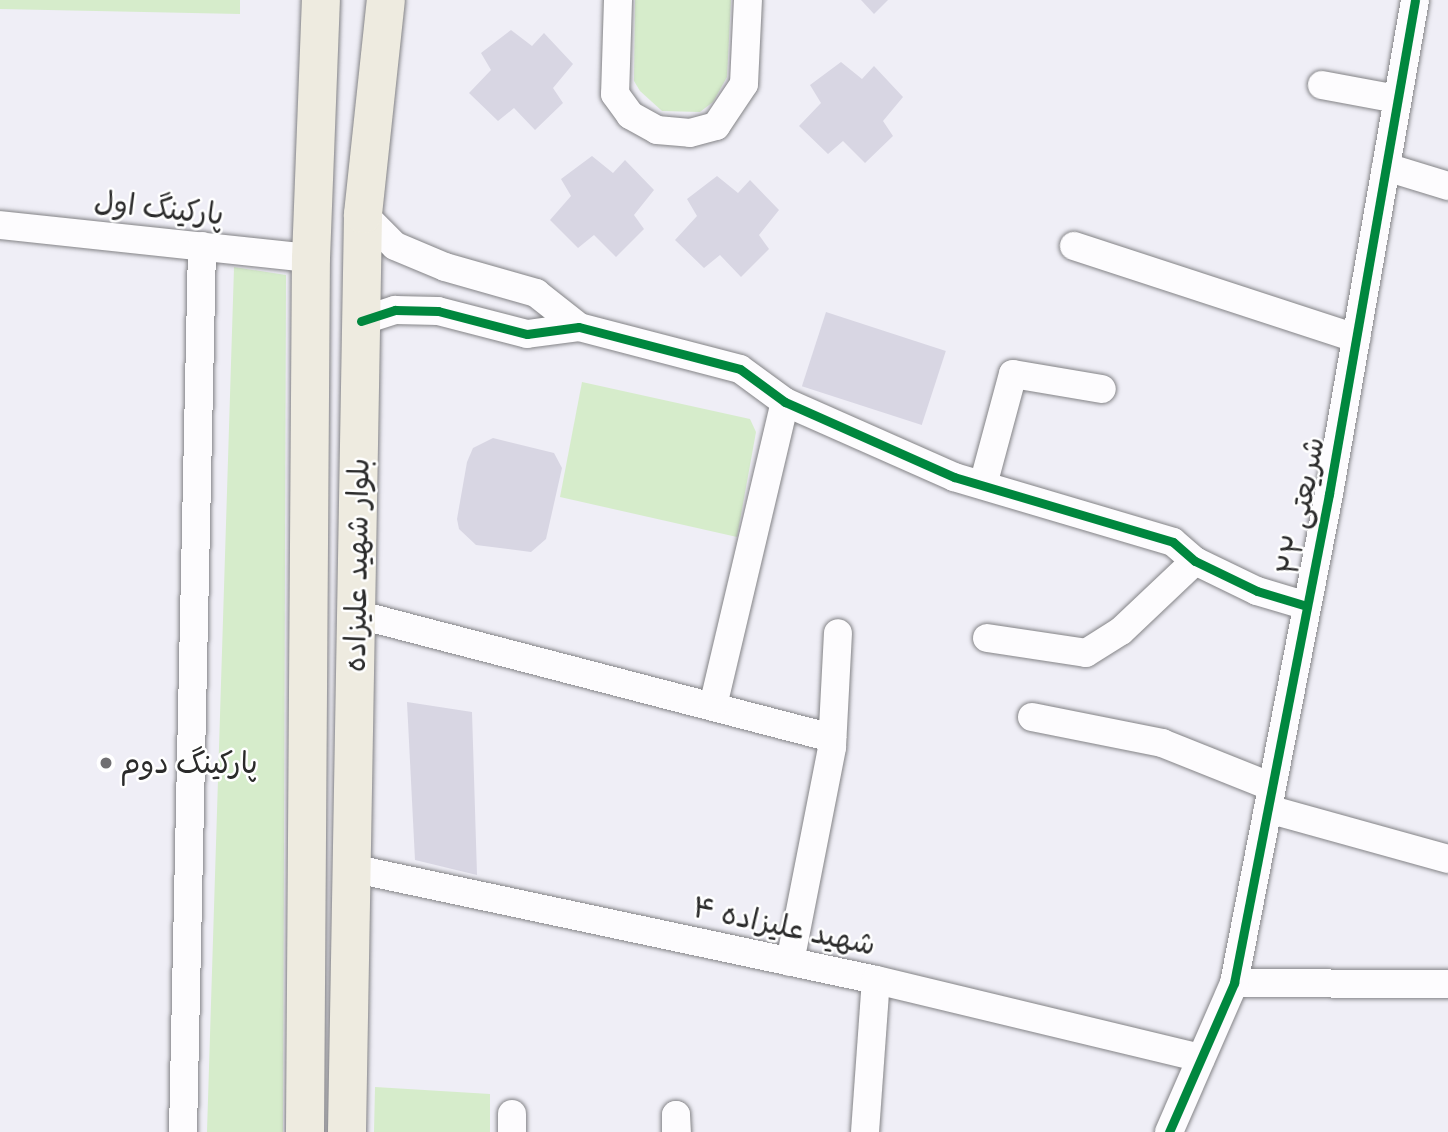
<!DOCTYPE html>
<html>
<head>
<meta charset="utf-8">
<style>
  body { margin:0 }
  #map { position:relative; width:1448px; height:1132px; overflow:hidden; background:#efeef6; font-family:Caveat,"Playpen Sans Arabic",sans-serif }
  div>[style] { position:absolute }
  .green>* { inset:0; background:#d6eccb }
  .building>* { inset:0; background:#d8d6e3; transform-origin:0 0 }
  .roads { filter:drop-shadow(0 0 2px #838386) drop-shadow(0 0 2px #838386) }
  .minor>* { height:28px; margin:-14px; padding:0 14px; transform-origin:14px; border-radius:14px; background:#fdfcfe }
  .primary>* { height:38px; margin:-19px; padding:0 19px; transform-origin:19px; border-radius:19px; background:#eeebe0 }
  .cycleway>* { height:9px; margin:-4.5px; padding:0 4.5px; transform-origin:4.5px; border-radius:4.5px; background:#00873e }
  .dots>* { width:19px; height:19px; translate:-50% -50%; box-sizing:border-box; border:4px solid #fff; border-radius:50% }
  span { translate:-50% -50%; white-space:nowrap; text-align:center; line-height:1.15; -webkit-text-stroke:5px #fff; paint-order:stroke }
  .street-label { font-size:30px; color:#2b2b2b }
  .poi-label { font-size:30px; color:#2b2b2b }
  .left { translate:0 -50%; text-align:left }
</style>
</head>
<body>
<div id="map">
  <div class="green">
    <div style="clip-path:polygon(0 0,240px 0,240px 14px,0 9px)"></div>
    <div style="clip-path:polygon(635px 0,731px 0,727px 77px,713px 102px,700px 112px,662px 111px,640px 91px,634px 81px)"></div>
    <div style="clip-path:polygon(234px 267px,286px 275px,283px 1132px,207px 1132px)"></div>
    <div style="clip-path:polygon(582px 382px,750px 419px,756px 432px,737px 537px,560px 497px)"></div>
    <div style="clip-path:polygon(375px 1087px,490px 1094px,490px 1132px,374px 1132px)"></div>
  </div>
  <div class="building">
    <div style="clip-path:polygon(861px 0,888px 0,874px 14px)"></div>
    <div style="clip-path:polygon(511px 30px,532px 46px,544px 33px,573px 64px,553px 88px,563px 103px,535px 130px,514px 108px,498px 121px,469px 93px,491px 70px,481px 53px)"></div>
    <div style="clip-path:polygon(841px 62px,862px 79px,874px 66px,903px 97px,883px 121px,893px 136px,865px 163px,843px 141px,828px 154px,799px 126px,821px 103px,810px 85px)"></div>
    <div style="clip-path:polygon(592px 156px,613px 173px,625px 160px,654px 190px,634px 215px,644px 229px,616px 257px,594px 235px,578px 248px,550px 220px,571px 196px,561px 179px)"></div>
    <div style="clip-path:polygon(717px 176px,738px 193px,750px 180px,779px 210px,759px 235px,769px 249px,741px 277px,720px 255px,704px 268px,675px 240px,697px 216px,687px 199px)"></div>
    <div style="left:826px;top:312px;width:126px;height:78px;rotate:18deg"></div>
    <div style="clip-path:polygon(493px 438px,554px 453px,562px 468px,546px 539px,531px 552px,476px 545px,459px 529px,457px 519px,467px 462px,473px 448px)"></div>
    <div style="clip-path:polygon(407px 702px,472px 712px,477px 875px,415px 860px)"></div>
  </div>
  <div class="roads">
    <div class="minor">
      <div style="left:618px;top:0;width:94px;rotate:91.8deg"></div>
      <div style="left:615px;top:94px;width:26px;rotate:54deg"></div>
      <div style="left:630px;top:115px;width:31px;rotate:29deg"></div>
      <div style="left:657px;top:130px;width:33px;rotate:5deg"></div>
      <div style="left:690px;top:133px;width:27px;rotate:-15deg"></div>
      <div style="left:716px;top:126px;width:50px;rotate:-56.3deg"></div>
      <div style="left:744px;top:84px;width:84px;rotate:-87.3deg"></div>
      <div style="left:1322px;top:85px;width:76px;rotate:10.6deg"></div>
      <div style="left:1386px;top:167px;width:65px;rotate:17deg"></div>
      <div style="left:363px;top:214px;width:45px;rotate:45deg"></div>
      <div style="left:395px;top:246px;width:54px;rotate:22.8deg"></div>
      <div style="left:445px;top:267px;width:95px;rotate:15.9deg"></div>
      <div style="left:536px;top:293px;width:55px;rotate:38.3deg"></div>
      <div style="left:0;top:225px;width:313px;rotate:6.1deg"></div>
      <div style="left:1074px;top:246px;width:297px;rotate:18.1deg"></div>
      <div style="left:361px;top:321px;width:36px;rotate:-18deg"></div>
      <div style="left:395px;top:310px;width:43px;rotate:1.3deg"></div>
      <div style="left:438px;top:311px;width:92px;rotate:14.5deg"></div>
      <div style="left:527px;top:334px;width:52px;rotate:-7.7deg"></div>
      <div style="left:579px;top:327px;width:166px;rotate:14.6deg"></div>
      <div style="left:740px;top:369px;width:56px;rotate:36.3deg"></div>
      <div style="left:785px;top:402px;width:185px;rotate:23.9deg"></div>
      <div style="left:954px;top:477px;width:228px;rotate:16.5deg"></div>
      <div style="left:1173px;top:542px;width:29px;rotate:41deg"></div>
      <div style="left:1195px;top:561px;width:69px;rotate:25.8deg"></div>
      <div style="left:1257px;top:591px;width:52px;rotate:16.7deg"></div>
      <div style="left:983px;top:485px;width:115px;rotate:-74.9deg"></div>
      <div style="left:1013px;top:374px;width:90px;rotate:9.6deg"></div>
      <div style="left:356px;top:614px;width:492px;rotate:14.6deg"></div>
      <div style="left:987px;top:638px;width:100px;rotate:8.6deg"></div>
      <div style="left:1086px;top:653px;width:41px;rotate:-32.2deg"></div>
      <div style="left:1121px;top:631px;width:102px;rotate:-43.4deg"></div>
      <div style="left:713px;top:706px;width:312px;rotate:-76.7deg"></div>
      <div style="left:1032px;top:717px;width:133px;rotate:11.3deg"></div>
      <div style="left:1162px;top:743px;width:118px;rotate:21.8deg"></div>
      <div style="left:1268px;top:809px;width:187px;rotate:15.5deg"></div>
      <div style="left:351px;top:868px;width:537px;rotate:12.04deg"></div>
      <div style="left:876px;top:980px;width:334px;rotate:13.5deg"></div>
      <div style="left:790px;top:962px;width:219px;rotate:-78.9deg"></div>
      <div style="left:832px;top:747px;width:114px;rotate:-87deg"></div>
      <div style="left:1234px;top:983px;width:214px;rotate:0.3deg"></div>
      <div style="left:183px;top:1132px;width:886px;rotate:-88.77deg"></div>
      <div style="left:512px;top:1132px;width:18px;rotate:-90deg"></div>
      <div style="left:676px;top:1132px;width:17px;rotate:-90deg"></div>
      <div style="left:676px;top:1115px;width:17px;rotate:87deg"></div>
      <div style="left:865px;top:1132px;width:152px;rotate:-85.9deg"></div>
      <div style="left:1169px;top:1132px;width:163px;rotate:-66.4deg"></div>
      <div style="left:1234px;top:983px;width:498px;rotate:-79deg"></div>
      <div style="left:1329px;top:494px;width:501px;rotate:-80.12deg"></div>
    </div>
    <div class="primary">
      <div style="left:305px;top:1132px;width:874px;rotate:-89.61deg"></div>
      <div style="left:311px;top:258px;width:258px;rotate:-87.8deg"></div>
      <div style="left:347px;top:1132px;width:918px;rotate:-89deg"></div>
      <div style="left:363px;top:214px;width:215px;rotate:-83.9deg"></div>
    </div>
  </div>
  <div class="cycleway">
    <div style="left:361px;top:321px;width:36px;rotate:-18deg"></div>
    <div style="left:395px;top:310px;width:43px;rotate:1.3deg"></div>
    <div style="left:438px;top:311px;width:92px;rotate:14.5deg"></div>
    <div style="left:527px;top:334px;width:52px;rotate:-7.7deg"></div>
    <div style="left:579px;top:327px;width:166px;rotate:14.6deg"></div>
    <div style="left:740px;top:369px;width:56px;rotate:36.3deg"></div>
    <div style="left:785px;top:402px;width:185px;rotate:23.9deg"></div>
    <div style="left:954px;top:477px;width:228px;rotate:16.5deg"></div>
    <div style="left:1173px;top:542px;width:29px;rotate:41deg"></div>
    <div style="left:1195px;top:561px;width:69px;rotate:25.8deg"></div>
    <div style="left:1257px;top:591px;width:52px;rotate:16.7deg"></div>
    <div style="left:1169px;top:1132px;width:163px;rotate:-66.4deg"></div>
    <div style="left:1234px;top:983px;width:498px;rotate:-79deg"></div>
    <div style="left:1329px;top:494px;width:501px;rotate:-80.12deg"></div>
  </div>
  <div class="dots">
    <div style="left:106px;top:763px;background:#706f72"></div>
  </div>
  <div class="street-label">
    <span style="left:159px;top:208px;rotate:6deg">پارکینگ اول</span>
    <span style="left:1301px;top:506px;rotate:-79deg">شریعتی ۲۲</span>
    <span style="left:357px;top:565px;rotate:-89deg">بلوار شهید علیزاده</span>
    <span style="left:784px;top:926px;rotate:12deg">شهید علیزاده ۴</span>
  </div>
  <div class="poi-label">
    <span class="left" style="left:120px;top:763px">پارکینگ دوم</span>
  </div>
</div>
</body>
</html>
